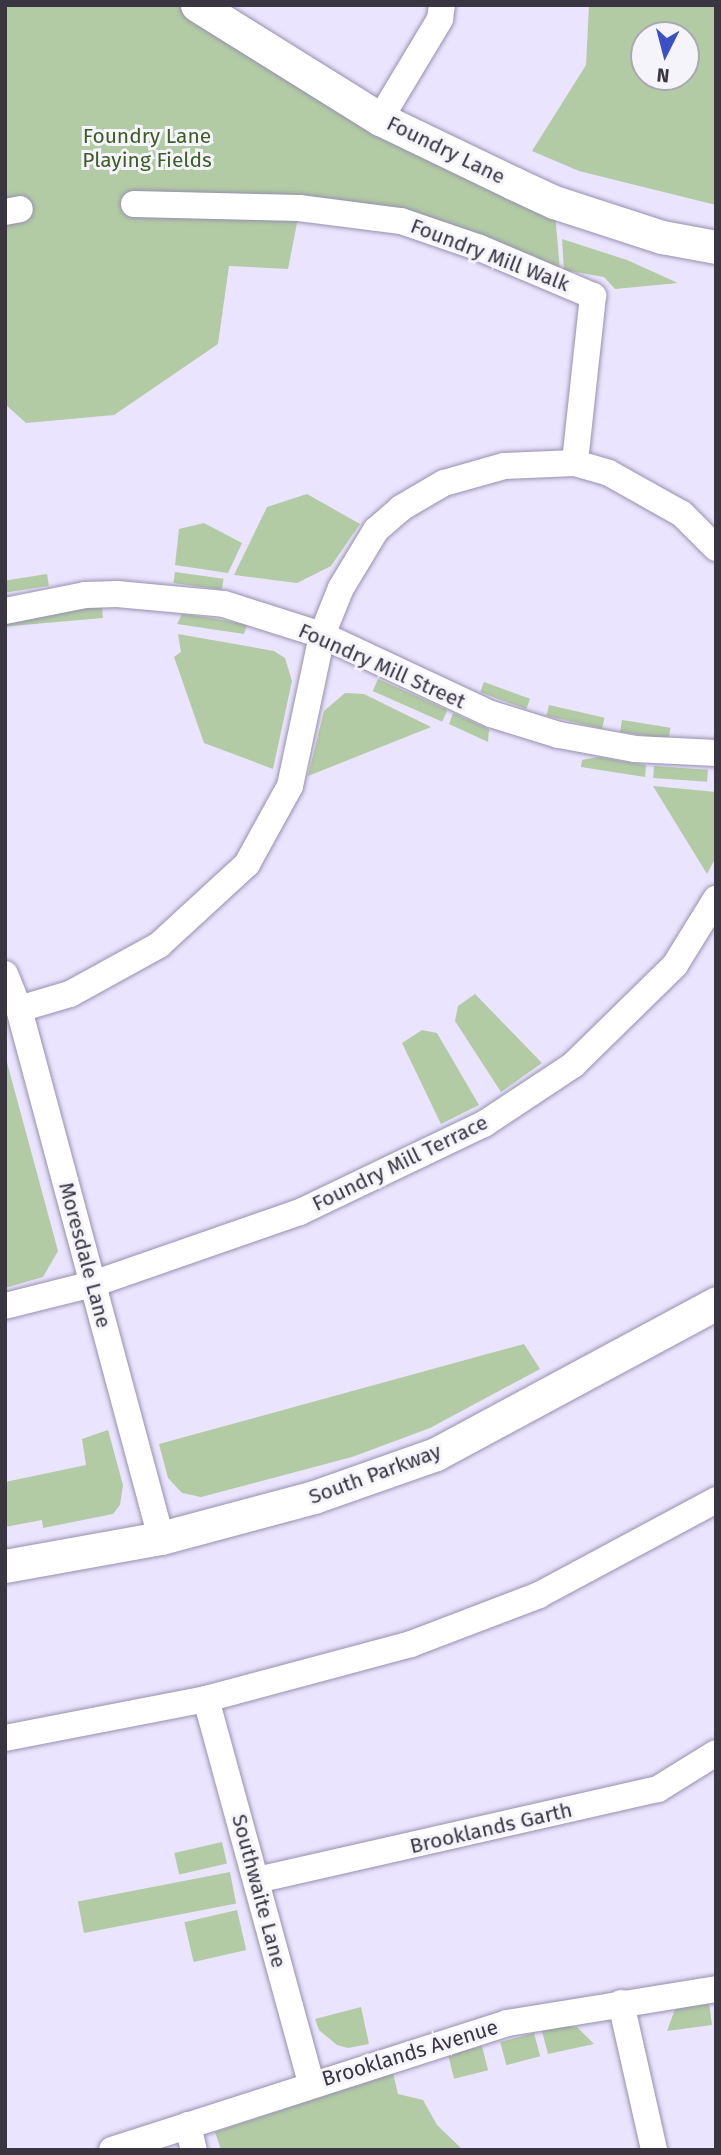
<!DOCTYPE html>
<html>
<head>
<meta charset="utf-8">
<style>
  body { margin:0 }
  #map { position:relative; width:721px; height:2155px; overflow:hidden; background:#eae4fe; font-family:"Fira Sans",sans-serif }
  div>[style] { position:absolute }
  .green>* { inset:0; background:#b2cba4; transform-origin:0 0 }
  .roads { filter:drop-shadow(0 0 2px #9790ae) drop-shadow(0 0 2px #9790ae) }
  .minor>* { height:26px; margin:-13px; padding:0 13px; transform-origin:13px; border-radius:13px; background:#fff }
  .tertiary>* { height:33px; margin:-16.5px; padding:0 16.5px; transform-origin:16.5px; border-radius:16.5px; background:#fff }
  span { translate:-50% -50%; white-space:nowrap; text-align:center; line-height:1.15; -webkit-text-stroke:6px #f6f4fb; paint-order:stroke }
  .park-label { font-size:21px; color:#3d5e26 }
  .street-label { font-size:21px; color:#393642 }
  .frame { position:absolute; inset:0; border:7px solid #393642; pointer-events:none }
  .north { position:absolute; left:630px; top:21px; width:70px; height:70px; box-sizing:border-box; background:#f6f4fb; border:2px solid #aaa8b1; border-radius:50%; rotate:186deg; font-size:19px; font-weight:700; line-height:28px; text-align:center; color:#393642 }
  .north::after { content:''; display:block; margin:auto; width:24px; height:32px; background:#3b51c3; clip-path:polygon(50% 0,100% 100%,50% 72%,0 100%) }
</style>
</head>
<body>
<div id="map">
  <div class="green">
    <div style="clip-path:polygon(5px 5px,197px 5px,554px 202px,561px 282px,480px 248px,300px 208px,288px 269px,229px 266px,218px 344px,114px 415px,26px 423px,5px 404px)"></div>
    <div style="clip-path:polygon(evenodd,589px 5px,716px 5px,716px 205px,579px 171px,532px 151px,586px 65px,589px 5px,644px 35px,686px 35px,686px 77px,644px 77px,644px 35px)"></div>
    <div style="clip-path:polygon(562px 239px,627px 260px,678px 283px,615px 289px,604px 277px,564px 270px)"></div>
    <div style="clip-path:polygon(307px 494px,360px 524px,331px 566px,297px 583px,234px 575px,267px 507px)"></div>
    <div style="clip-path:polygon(204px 523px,242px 543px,228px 573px,175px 565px,179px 529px)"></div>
    <div style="left:175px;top:572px;width:49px;height:11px;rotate:8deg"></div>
    <div style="left:47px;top:574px;width:12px;height:43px;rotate:81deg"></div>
    <div style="left:102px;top:607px;width:11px;height:98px;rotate:85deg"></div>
    <div style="clip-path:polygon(182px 614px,212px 618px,247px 625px,244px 634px,177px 624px)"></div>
    <div style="clip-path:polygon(178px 634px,274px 651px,285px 658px,292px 681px,273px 769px,204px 743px,174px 657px,181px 652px)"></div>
    <div style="left:378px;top:679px;width:76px;height:13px;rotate:24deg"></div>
    <div style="left:484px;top:682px;width:49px;height:11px;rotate:20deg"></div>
    <div style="clip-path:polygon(345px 693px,364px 694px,431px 727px,308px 776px,324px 711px)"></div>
    <div style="left:549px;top:705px;width:57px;height:11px;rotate:13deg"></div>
    <div style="clip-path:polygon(453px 713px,489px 729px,488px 742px,449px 724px)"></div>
    <div style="left:622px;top:720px;width:49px;height:12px;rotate:9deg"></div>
    <div style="clip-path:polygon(598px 757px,646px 765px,645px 777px,581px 767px,582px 760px)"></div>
    <div style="left:654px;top:766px;width:54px;height:12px;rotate:4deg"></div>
    <div style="clip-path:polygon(653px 786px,716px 792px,716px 857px,707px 874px)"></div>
    <div style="clip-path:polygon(475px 994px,542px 1063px,501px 1092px,455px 1021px,458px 1006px)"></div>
    <div style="clip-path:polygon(422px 1030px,437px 1033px,479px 1105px,441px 1124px,402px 1043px)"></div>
    <div style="clip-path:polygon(5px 1055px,58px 1251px,43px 1277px,5px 1288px)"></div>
    <div style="clip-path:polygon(524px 1344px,540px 1369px,430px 1428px,352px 1457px,201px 1497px,182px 1493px,168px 1478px,159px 1444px)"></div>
    <div style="clip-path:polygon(108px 1430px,123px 1485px,120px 1505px,113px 1514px,43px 1528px,42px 1520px,5px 1527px,5px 1482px,86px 1465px,82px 1439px)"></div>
    <div style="left:222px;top:1842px;width:22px;height:49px;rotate:77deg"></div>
    <div style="left:230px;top:1872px;width:32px;height:155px;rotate:79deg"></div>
    <div style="left:237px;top:1910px;width:41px;height:54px;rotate:77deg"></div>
    <div style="clip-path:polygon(709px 2002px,712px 2025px,667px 2031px,675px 2009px)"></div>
    <div style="clip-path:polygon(361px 2007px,369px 2044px,348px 2048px,337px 2045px,319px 2030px,315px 2019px)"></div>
    <div style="clip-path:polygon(562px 2026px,577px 2027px,594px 2044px,548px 2054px,542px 2031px)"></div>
    <div style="left:534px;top:2033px;width:24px;height:35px;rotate:75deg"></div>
    <div style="left:482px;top:2046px;width:25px;height:35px;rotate:76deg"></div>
    <div style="clip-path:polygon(393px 2073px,398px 2094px,423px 2100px,437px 2125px,463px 2150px,221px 2150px,215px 2132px)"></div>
  </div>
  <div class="roads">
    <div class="minor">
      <div style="left:380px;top:119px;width:117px;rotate:-59deg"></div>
      <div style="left:440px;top:19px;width:14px;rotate:-82deg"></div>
      <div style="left:134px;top:204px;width:165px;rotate:1.4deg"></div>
      <div style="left:299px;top:208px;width:103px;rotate:7.3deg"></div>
      <div style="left:401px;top:221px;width:83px;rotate:18.9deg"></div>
      <div style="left:480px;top:248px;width:123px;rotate:23deg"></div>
      <div style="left:593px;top:296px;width:168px;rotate:96.2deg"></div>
      <div style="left:5px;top:212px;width:15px;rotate:-11deg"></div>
      <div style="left:5px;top:611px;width:82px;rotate:-11.3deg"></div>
      <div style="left:85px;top:595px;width:32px;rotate:-2deg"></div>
      <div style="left:117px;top:594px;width:107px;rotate:5.3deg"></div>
      <div style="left:224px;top:604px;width:103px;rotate:17.6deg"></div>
      <div style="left:322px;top:635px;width:187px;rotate:25.1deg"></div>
      <div style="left:491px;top:714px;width:71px;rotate:17.2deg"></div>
      <div style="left:559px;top:735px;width:77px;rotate:10.4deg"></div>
      <div style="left:635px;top:749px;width:81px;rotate:2.8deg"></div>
      <div style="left:5px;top:974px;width:38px;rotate:68deg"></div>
      <div style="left:19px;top:1009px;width:548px;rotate:74.97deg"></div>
      <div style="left:19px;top:1009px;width:53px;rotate:-16.4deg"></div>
      <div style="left:70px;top:994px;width:102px;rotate:-28.8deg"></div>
      <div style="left:159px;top:945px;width:120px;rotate:-42.6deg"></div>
      <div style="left:247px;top:864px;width:89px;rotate:-61.1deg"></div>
      <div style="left:290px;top:786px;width:154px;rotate:-78deg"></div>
      <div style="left:322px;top:635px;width:51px;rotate:-68deg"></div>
      <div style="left:341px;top:588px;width:68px;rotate:-58.9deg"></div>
      <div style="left:376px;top:530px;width:33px;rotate:-41deg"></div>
      <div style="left:401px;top:508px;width:50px;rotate:-30.2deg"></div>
      <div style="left:444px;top:483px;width:62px;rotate:-15.8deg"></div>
      <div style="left:504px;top:466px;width:71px;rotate:-2.4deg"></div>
      <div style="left:575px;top:463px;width:35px;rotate:16deg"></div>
      <div style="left:609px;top:473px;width:84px;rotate:29.3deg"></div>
      <div style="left:682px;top:514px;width:48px;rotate:45deg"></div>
      <div style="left:5px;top:1306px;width:91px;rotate:-14deg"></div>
      <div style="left:93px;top:1284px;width:219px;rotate:-19.2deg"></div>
      <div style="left:300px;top:1212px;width:204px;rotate:-25.6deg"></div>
      <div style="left:484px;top:1124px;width:107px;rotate:-33.5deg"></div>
      <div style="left:573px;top:1065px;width:143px;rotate:-44.4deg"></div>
      <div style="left:675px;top:965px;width:78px;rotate:-58.2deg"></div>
      <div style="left:206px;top:1699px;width:398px;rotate:74.7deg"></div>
      <div style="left:5px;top:1738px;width:205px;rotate:-11deg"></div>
      <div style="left:206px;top:1699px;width:212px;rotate:-15deg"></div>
      <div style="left:411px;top:1644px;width:137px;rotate:-20.9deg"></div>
      <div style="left:539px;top:1595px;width:201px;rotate:-28.2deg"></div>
      <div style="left:257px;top:1880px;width:411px;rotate:-12.8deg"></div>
      <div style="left:658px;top:1789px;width:68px;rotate:-31.8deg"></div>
      <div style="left:621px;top:2003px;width:151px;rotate:77.3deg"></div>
      <div style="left:188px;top:2125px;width:26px;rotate:77deg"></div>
      <div style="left:112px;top:2150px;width:415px;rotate:-17.8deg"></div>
      <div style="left:507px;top:2023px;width:212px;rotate:-9.2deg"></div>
    </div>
    <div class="tertiary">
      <div style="left:197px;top:5px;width:216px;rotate:31.9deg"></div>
      <div style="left:380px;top:119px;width:148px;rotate:25.7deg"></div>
      <div style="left:513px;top:183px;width:45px;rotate:24.9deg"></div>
      <div style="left:554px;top:202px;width:114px;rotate:18deg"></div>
      <div style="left:662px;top:237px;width:55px;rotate:10.5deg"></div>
      <div style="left:5px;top:1566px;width:158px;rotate:-10.2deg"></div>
      <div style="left:161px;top:1538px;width:158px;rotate:-15deg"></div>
      <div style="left:314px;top:1497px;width:129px;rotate:-19.4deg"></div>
      <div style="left:436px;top:1454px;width:318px;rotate:-28.3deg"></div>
    </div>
  </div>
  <div class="park-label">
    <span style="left:147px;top:148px">Foundry Lane<br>Playing Fields</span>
  </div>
  <div class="street-label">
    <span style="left:446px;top:150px;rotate:26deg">Foundry Lane</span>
    <span style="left:490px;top:255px;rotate:21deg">Foundry Mill Walk</span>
    <span style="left:382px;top:666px;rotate:24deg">Foundry Mill Street</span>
    <span style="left:400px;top:1163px;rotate:-26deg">Foundry Mill Terrace</span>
    <span style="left:85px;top:1255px;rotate:75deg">Moresdale Lane</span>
    <span style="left:375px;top:1474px;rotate:-20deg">South Parkway</span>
    <span style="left:491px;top:1828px;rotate:-13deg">Brooklands Garth</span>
    <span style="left:259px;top:1891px;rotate:75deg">Southwaite Lane</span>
    <span style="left:410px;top:2053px;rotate:-17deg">Brooklands Avenue</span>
  </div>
  <div class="frame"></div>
  <div class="north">N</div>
</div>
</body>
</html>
